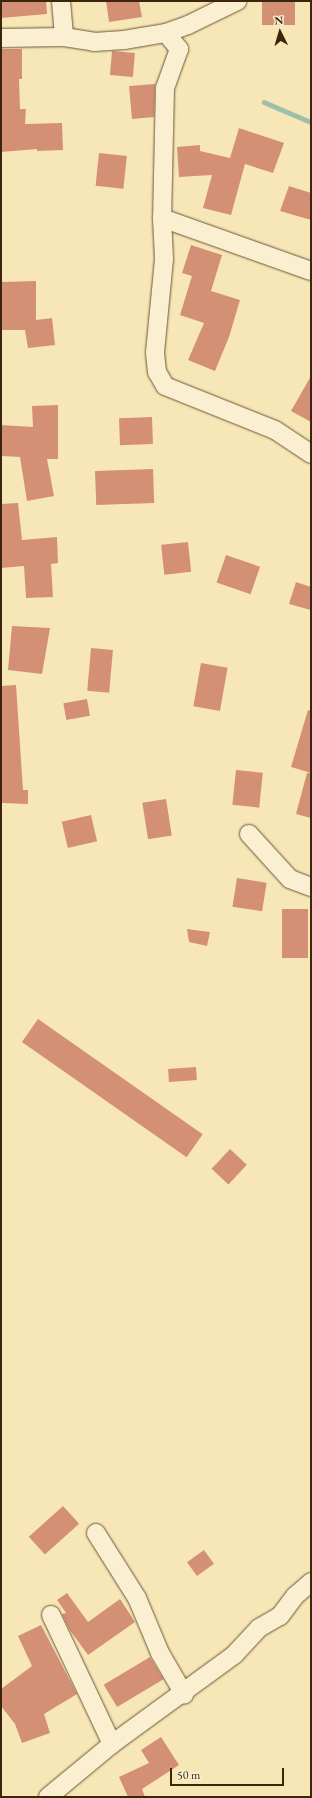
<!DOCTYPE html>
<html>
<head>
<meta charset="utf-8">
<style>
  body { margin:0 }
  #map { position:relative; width:312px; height:1798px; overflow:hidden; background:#f7e7b7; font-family:"EB Garamond",serif }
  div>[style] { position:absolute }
  .stream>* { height:4.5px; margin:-2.25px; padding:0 2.25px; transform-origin:2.25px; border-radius:2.25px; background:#9ec0aa }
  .building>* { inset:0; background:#d49074; transform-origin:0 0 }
  .roads { filter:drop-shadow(0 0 1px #6b5636) drop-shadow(0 0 1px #6b5636) }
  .minor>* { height:18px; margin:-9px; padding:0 9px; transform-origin:9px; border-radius:9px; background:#faefd0 }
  span { translate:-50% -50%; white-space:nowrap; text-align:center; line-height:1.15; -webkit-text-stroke:3px #faefd0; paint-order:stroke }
  .frame { position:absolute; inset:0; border:2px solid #3c260b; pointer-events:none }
  .north { position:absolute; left:260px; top:12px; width:40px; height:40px; -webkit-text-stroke:3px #faefd0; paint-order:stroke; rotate:355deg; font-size:11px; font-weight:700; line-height:16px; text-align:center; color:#3c260b }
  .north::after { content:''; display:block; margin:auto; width:14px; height:18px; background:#3c260b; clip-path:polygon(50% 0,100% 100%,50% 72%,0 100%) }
  .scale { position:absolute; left:170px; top:1768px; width:114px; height:18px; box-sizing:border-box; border:2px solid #3c260b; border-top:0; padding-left:5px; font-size:12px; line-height:14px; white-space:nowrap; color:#3c260b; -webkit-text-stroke:3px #faefd0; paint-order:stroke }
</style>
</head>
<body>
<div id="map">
  <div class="stream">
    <div style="left:264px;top:102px;width:51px;rotate:23.1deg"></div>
  </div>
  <div class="building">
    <div style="clip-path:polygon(1px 1px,46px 1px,47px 14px,1px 18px)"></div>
    <div style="clip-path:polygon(106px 1px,139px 1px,142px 17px,109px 22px)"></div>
    <div style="left:262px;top:1px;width:33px;height:24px"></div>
    <div style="clip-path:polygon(1px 49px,22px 49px,22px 79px,19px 79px,20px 109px,26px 109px,25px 124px,62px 123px,63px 150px,37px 151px,37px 149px,1px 152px)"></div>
    <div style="left:112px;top:51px;width:23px;height:24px;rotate:5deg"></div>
    <div style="clip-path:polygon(155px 84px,154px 117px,132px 119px,129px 86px)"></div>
    <div style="clip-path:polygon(239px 128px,284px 143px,273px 173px,245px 164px,231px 215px,203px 208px,212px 175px,179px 177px,177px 147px,200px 145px,200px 151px,230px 158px)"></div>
    <div style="left:99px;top:153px;width:28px;height:33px;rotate:6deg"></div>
    <div style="clip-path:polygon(289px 186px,311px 193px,311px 220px,280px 211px)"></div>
    <div style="clip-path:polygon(191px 245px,222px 255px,211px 291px,240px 300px,229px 337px,215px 371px,188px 360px,204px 323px,180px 315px,192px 276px,182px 273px)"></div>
    <div style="clip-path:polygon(36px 281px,36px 320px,52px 318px,55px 345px,28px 348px,25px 330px,1px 330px,1px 282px)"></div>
    <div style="clip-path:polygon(311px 376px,311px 422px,291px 411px)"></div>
    <div style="clip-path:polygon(58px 405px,58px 459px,47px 459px,54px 496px,27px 501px,20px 457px,1px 456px,1px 425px,33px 427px,32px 406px)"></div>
    <div style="left:152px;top:417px;width:27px;height:33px;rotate:88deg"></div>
    <div style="left:153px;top:469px;width:34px;height:58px;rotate:88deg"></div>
    <div style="clip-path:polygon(18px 503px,22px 540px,57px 537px,58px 563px,51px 564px,53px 597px,26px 598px,24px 566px,1px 568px,1px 504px)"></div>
    <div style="left:188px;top:542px;width:30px;height:27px;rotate:84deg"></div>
    <div style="left:226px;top:555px;width:36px;height:29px;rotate:19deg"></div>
    <div style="clip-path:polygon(296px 582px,311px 587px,311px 610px,289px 604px)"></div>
    <div style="clip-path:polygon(12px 626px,50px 628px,42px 674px,8px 670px)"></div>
    <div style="left:91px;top:648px;width:22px;height:43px;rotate:5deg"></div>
    <div style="left:201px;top:663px;width:27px;height:44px;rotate:10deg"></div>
    <div style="clip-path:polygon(16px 685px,23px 790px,28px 790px,28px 804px,2px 803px,1px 686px)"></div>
    <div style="left:87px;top:699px;width:17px;height:24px;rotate:80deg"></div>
    <div style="clip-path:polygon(308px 710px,311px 711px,311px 773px,291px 767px)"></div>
    <div style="left:236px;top:770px;width:27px;height:35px;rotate:6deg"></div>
    <div style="clip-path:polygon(307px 773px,311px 773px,311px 818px,296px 814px)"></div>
    <div style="left:166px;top:799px;width:37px;height:24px;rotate:81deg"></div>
    <div style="left:91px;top:815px;width:27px;height:30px;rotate:77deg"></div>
    <div style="left:237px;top:878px;width:30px;height:29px;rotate:9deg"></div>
    <div style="left:282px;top:909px;width:26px;height:49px"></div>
    <div style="clip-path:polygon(187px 929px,210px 932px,207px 946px,189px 942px)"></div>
    <div style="left:38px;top:1019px;width:201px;height:28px;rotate:35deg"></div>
    <div style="left:196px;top:1067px;width:13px;height:28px;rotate:86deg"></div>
    <div style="left:230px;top:1149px;width:23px;height:27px;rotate:43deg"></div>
    <div style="left:63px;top:1506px;width:24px;height:46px;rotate:48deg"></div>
    <div style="left:204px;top:1550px;width:17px;height:21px;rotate:54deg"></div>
    <div style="clip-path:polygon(67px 1593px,88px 1622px,120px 1599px,135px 1622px,88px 1655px,69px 1629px,62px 1614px,66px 1613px,57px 1600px)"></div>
    <div style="clip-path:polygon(41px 1625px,77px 1694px,44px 1714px,50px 1733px,22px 1743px,15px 1724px,1px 1706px,1px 1689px,32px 1666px,18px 1636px)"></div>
    <div style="left:150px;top:1657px;width:26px;height:54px;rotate:59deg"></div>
    <div style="clip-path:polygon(161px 1737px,179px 1765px,142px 1789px,145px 1797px,128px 1797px,119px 1777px,149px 1763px,141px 1750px)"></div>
  </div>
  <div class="roads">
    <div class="minor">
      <div style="left:61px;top:1px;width:36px;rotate:85deg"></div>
      <div style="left:166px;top:33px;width:23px;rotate:-20deg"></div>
      <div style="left:188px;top:25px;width:55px;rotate:-26.1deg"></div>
      <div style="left:1px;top:38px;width:63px;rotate:-0.9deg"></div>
      <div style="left:64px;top:37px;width:30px;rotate:9deg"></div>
      <div style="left:94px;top:42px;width:30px;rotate:-4deg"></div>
      <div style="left:124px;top:40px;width:43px;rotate:-9.5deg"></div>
      <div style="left:166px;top:33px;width:21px;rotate:51deg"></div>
      <div style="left:179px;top:49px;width:41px;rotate:109.7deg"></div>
      <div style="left:165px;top:88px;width:130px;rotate:91.3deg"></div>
      <div style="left:162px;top:218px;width:41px;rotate:87.2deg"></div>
      <div style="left:164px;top:259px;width:94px;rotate:95.5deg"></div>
      <div style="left:155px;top:353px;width:19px;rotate:84deg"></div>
      <div style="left:157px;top:372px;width:16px;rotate:60deg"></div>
      <div style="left:165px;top:386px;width:118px;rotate:21.8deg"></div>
      <div style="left:275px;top:430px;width:43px;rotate:33.7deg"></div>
      <div style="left:162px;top:218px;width:158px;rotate:19.6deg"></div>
      <div style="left:249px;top:834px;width:61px;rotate:47.7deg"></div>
      <div style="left:290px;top:879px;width:22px;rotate:21deg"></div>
      <div style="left:96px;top:1533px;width:77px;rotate:57.8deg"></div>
      <div style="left:137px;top:1598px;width:60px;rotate:67.3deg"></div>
      <div style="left:160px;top:1653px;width:48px;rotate:59.7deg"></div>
      <div style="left:51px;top:1615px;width:143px;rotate:64.7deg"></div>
      <div style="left:48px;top:1797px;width:83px;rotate:-39.6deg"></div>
      <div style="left:112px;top:1744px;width:151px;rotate:-36.1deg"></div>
      <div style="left:234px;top:1655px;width:37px;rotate:-47deg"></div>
      <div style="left:259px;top:1628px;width:24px;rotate:-30deg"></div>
      <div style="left:280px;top:1616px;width:25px;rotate:-53deg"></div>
      <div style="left:295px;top:1596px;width:21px;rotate:-41deg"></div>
    </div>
  </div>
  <div class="frame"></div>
  <div class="north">N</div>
  <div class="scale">50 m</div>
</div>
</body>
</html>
